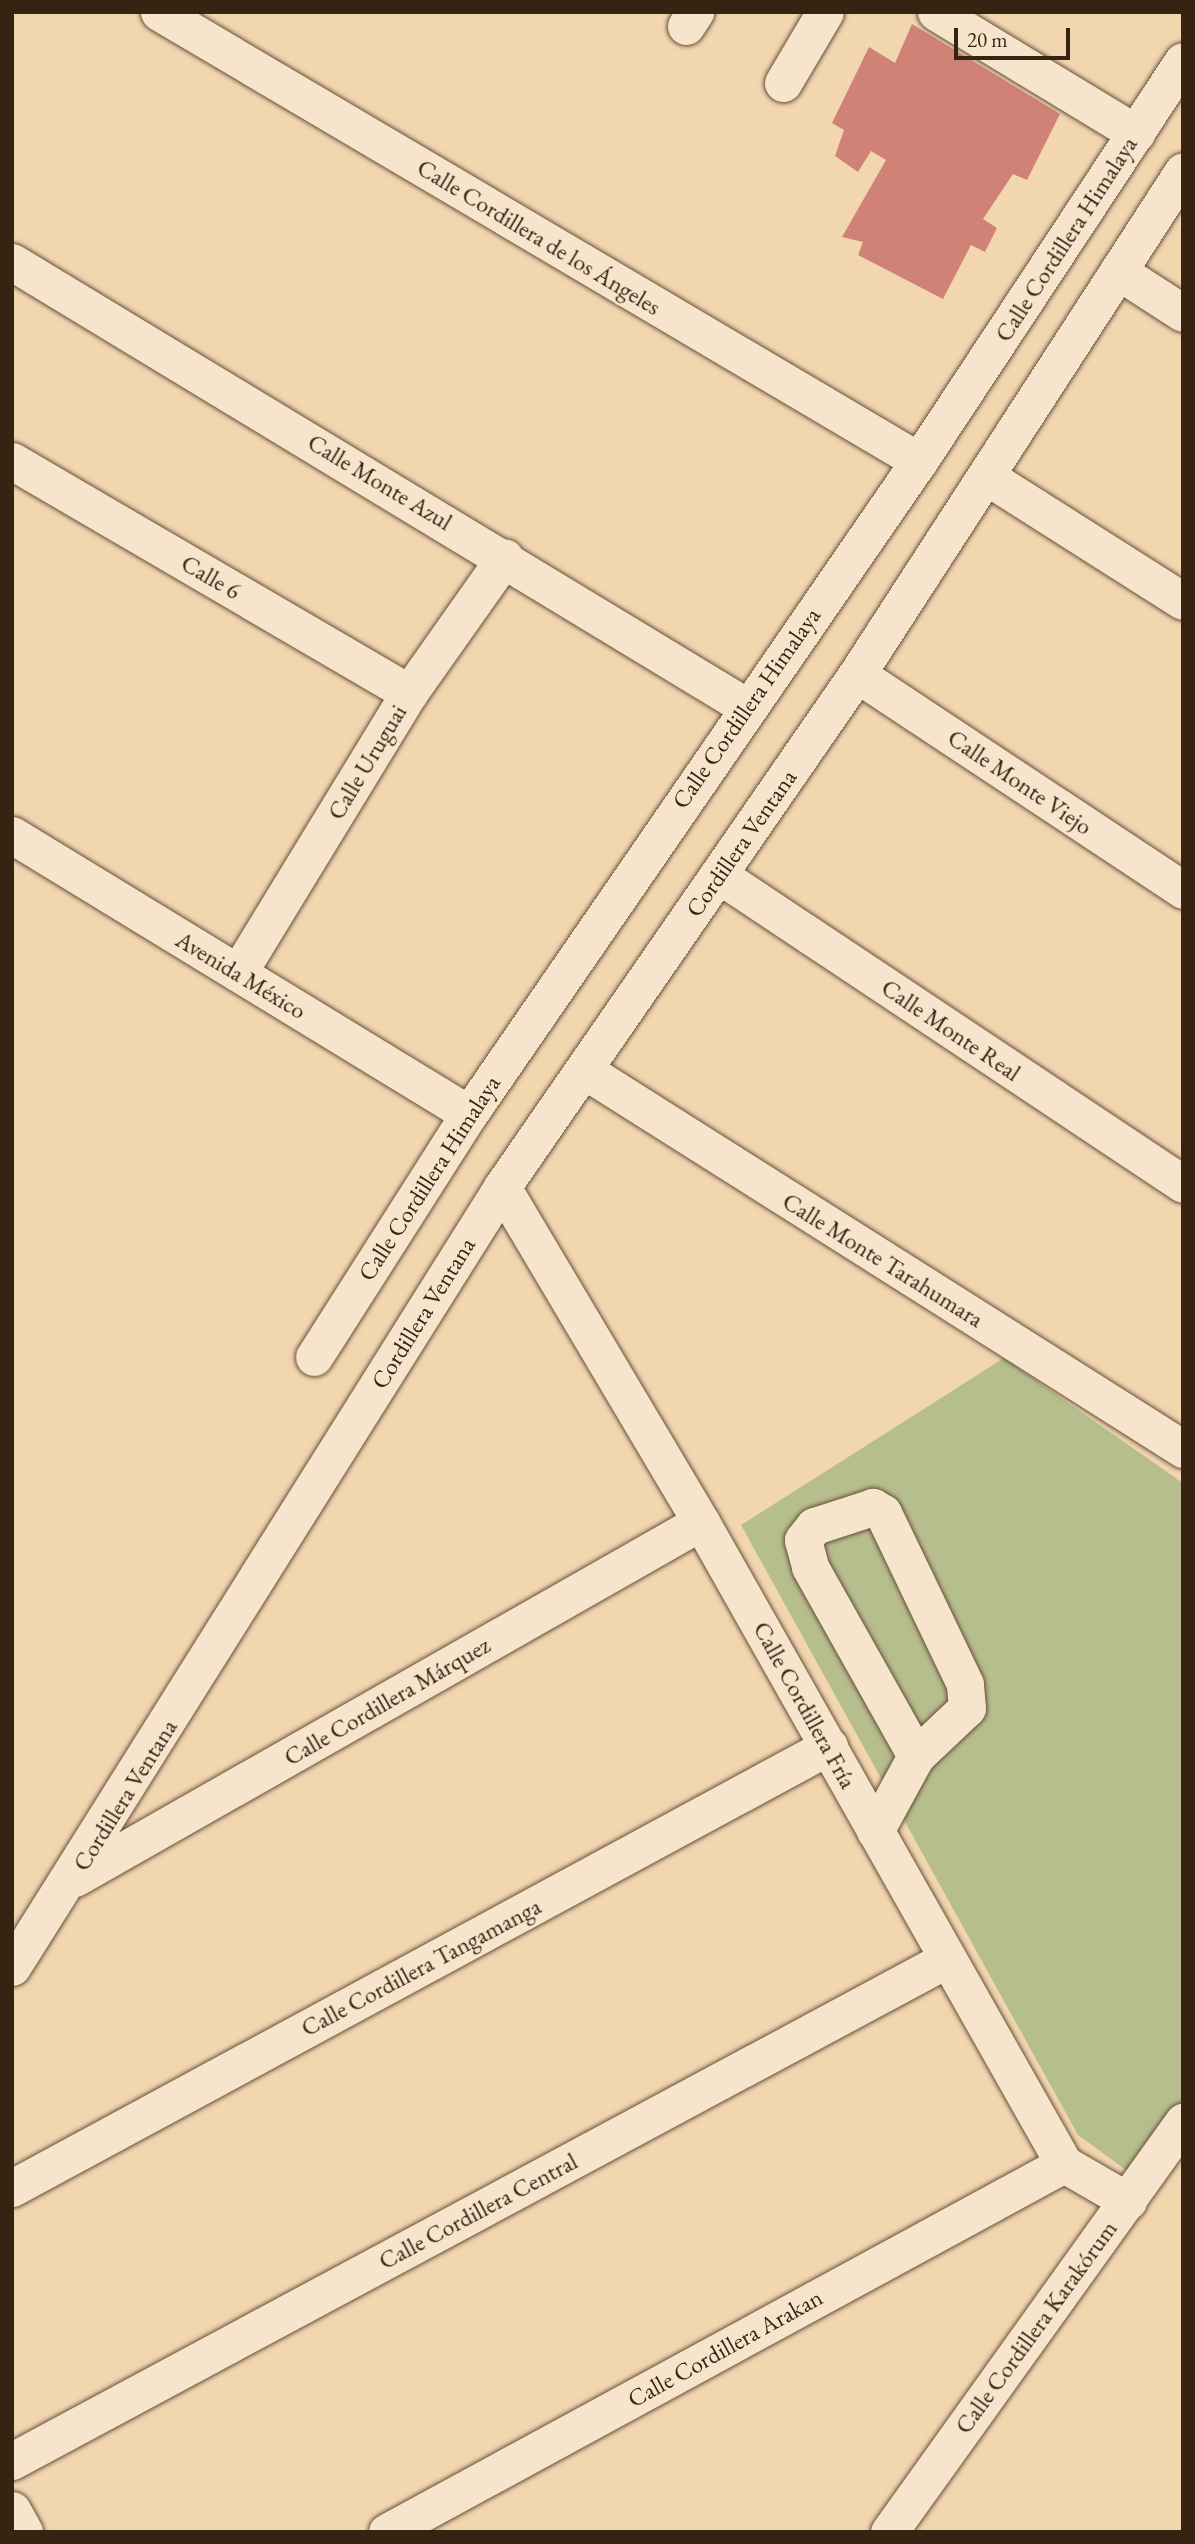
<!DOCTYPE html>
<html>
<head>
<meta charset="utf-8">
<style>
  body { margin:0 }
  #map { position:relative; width:1195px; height:2544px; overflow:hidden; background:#f2d6b0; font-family:"EB Garamond",serif }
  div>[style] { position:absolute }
  .green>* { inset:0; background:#b7be8e }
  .building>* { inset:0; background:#d18276 }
  .roads { filter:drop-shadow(0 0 2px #66503a) drop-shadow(0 0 2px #66503a) }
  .minor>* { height:37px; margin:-18.5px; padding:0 18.5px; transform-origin:18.5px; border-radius:18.5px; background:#f7e4cc }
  span { translate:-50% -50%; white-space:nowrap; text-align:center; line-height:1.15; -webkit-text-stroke:5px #f7e4cc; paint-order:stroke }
  .street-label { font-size:24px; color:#372312 }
  .frame { position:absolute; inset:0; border:14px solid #372312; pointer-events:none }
  .scale { position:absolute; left:954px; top:28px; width:116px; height:32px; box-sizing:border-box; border:4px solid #372312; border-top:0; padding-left:9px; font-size:21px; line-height:24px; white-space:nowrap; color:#372312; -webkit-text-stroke:5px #f7e4cc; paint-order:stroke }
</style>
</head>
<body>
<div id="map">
  <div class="green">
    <div style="clip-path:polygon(1004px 1358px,1183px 1483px,1183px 2116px,1141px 2181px,1078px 2135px,741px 1525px)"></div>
  </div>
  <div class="building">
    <div style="clip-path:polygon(912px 24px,1060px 114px,1027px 180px,1013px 174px,983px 219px,997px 228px,985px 252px,971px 245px,943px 299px,858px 255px,863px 242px,842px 237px,886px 160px,871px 151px,858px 172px,835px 156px,844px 130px,832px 123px,869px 47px,895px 63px)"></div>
  </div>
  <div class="roads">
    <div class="minor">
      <div style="left:159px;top:12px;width:883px;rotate:30.57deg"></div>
      <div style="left:936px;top:12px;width:234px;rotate:31.2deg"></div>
      <div style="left:686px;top:26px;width:17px;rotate:-57deg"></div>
      <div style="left:783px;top:83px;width:82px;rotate:-59.4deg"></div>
      <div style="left:12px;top:262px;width:857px;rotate:31.2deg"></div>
      <div style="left:1118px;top:271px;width:77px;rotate:32.9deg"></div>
      <div style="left:12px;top:461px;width:460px;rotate:30.3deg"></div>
      <div style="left:986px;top:476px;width:233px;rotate:32.4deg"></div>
      <div style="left:857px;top:674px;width:391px;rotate:33.5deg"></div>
      <div style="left:12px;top:835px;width:535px;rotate:31.4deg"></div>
      <div style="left:719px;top:875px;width:557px;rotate:33.66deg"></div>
      <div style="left:238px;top:973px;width:328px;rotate:-58.6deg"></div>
      <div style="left:409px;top:693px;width:166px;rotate:-54.8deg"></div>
      <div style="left:584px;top:1070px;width:709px;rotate:32.32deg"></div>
      <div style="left:502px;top:1187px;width:390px;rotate:59.3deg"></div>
      <div style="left:701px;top:1522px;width:738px;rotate:60.52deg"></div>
      <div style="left:1064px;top:2164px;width:74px;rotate:30deg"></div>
      <div style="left:314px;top:1357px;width:288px;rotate:-57.5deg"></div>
      <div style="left:469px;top:1114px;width:793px;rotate:-55.43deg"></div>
      <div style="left:919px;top:461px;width:479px;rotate:-56.6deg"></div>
      <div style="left:875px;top:1831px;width:85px;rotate:-61.3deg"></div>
      <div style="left:916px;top:1756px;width:70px;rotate:-43.3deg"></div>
      <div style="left:967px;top:1708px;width:24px;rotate:-95deg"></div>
      <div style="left:965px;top:1684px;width:190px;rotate:-115.6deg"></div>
      <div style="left:883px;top:1513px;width:12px;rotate:-149deg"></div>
      <div style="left:873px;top:1507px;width:62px;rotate:162.1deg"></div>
      <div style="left:814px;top:1526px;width:18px;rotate:128deg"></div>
      <div style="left:803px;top:1540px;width:28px;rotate:75deg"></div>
      <div style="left:810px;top:1567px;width:217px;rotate:60.7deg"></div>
      <div style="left:75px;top:1878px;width:720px;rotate:-29.63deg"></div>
      <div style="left:12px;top:1967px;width:921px;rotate:-57.86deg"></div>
      <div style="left:502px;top:1187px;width:624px;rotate:-55.32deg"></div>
      <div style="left:857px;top:674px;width:599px;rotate:-57.05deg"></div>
      <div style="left:12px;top:2188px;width:929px;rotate:-28.41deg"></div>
      <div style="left:12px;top:2461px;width:1059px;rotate:-28.23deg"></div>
      <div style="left:12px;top:2510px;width:25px;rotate:61deg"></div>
      <div style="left:387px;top:2532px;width:771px;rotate:-28.53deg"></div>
      <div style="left:889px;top:2532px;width:505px;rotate:-54.36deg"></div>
    </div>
  </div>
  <div class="street-label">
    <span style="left:539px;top:237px;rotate:31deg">Calle Cordillera de los Ángeles</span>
    <span style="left:1066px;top:239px;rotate:-57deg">Calle Cordillera Himalaya</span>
    <span style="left:380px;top:482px;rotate:31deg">Calle Monte Azul</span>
    <span style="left:211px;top:577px;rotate:30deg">Calle 6</span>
    <span style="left:746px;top:708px;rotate:-55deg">Calle Cordillera Himalaya</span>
    <span style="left:367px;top:762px;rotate:-59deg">Calle Uruguai</span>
    <span style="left:1020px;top:782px;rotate:34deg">Calle Monte Viejo</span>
    <span style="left:741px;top:843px;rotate:-55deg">Cordillera Ventana</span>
    <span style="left:241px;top:975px;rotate:31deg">Avenida México</span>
    <span style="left:951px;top:1030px;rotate:34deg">Calle Monte Real</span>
    <span style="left:429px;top:1178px;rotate:-57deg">Calle Cordillera Himalaya</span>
    <span style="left:883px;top:1260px;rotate:32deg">Calle Monte Tarahumara</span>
    <span style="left:423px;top:1313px;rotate:-58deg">Cordillera Ventana</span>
    <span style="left:387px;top:1701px;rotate:-30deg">Calle Cordillera Márquez</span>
    <span style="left:805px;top:1705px;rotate:61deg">Calle Cordillera Fría</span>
    <span style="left:125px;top:1795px;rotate:-58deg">Cordillera Ventana</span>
    <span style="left:421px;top:1967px;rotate:-28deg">Calle Cordillera Tangamanga</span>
    <span style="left:478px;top:2211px;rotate:-28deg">Calle Cordillera Central</span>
    <span style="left:1036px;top:2327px;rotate:-54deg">Calle Cordillera Karakórum</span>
    <span style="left:725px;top:2348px;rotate:-29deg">Calle Cordillera Arakan</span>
  </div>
  <div class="frame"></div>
  <div class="scale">20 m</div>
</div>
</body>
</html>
